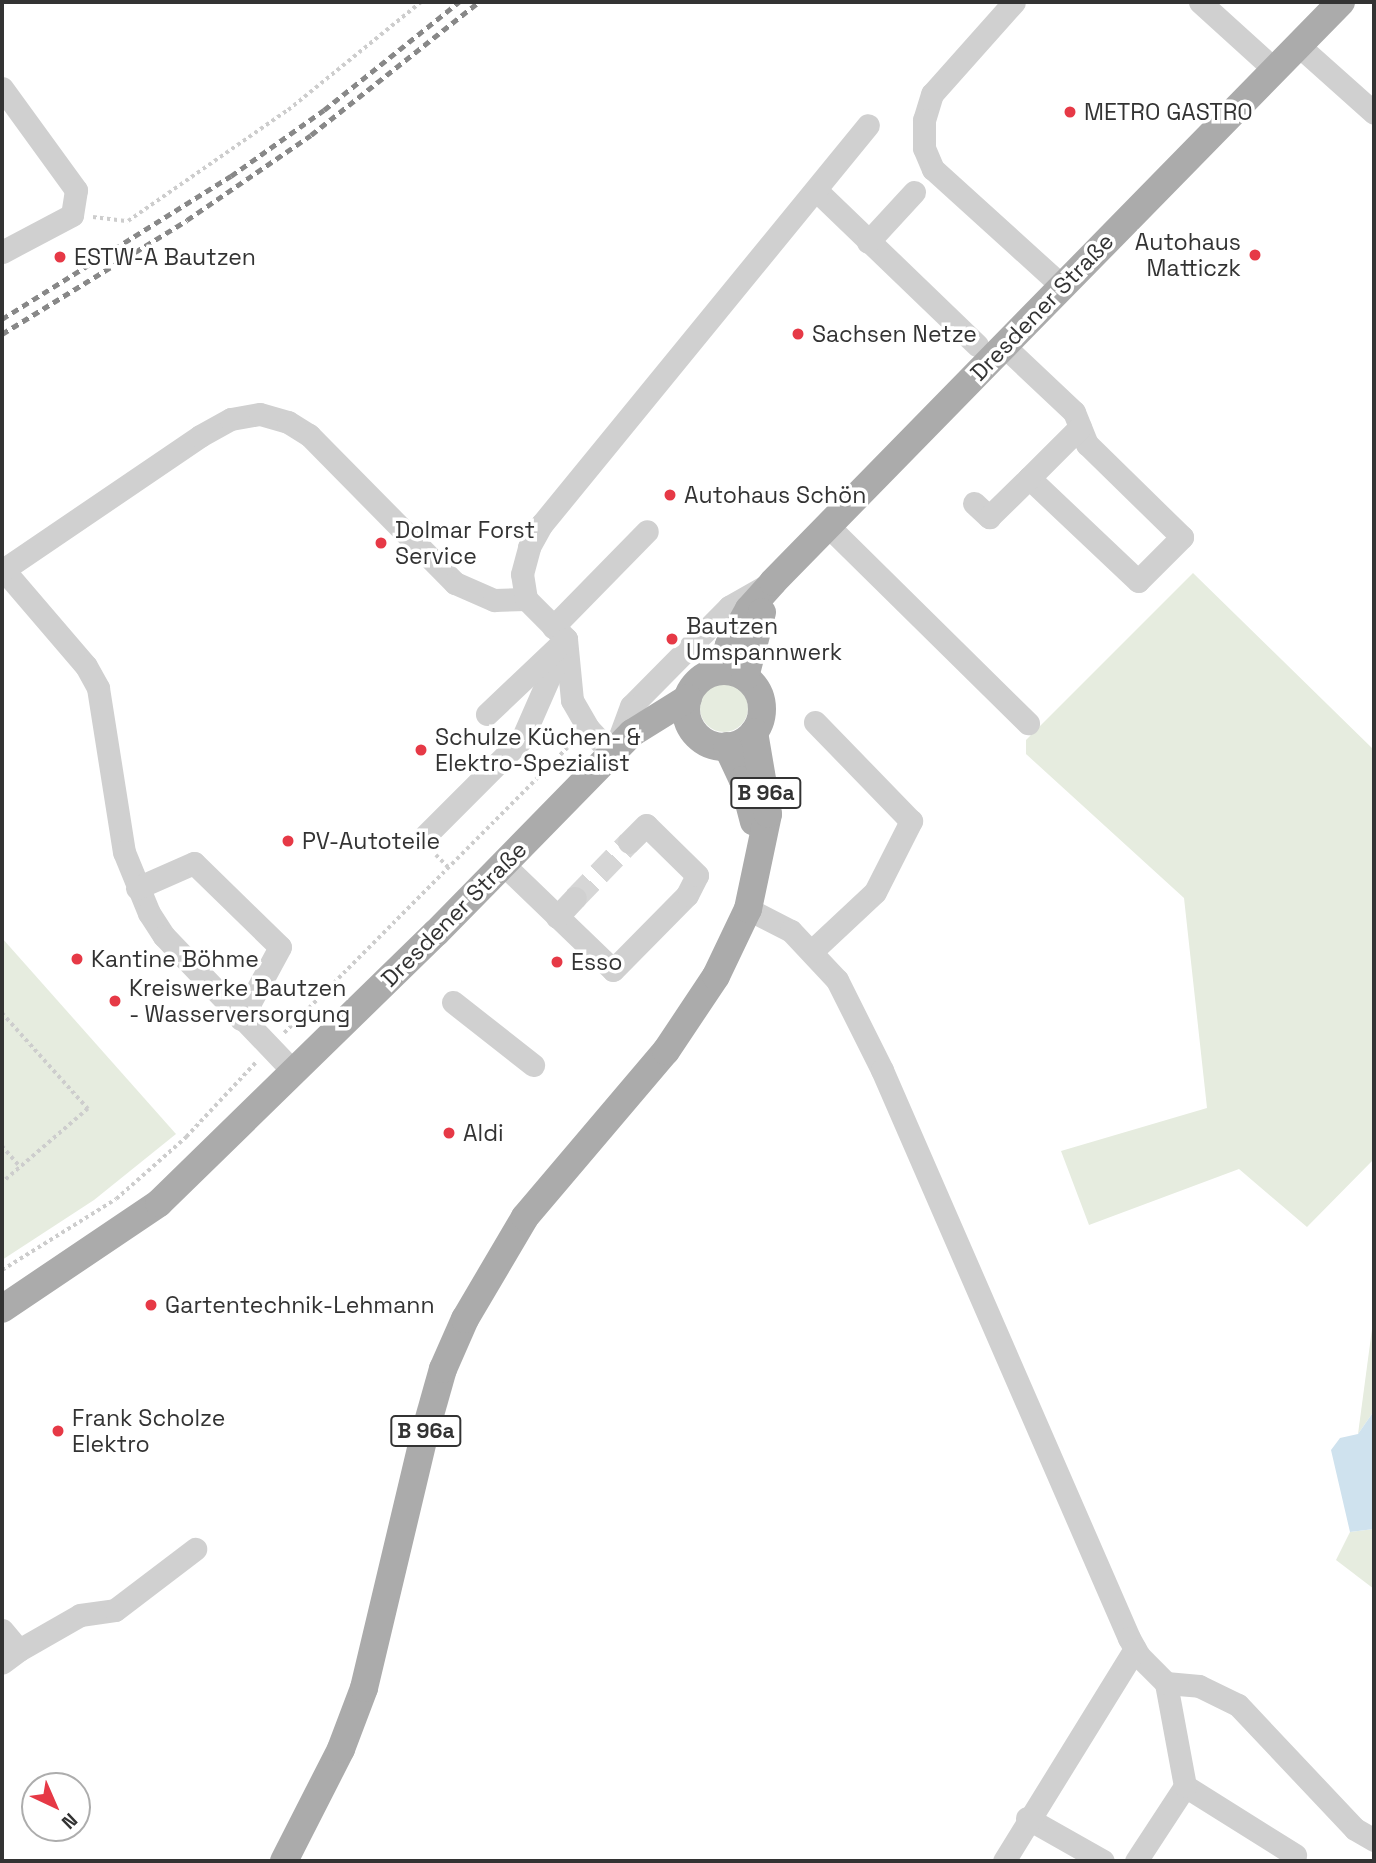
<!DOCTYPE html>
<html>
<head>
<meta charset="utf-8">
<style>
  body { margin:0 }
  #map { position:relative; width:1376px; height:1863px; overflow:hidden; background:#fff; font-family:"Space Grotesk",sans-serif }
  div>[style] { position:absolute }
  .green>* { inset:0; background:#e6ecdf }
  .round { border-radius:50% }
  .water>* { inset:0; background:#cfe2ee }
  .minor-tunnel>* { height:23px; margin-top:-11.5px; transform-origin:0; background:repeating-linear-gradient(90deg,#d6d6d6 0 23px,transparent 0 34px) }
  .path>* { height:3.5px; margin-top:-1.75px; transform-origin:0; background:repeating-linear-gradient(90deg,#cdcdcd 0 3.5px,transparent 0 7px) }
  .minor>* { height:23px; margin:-11.5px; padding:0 11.5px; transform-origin:11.5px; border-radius:11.5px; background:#d0d0d0 }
  .major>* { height:28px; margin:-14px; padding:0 14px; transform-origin:14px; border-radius:14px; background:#ababab }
  .major>.ring { margin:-14px; padding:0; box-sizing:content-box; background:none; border:28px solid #ababab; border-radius:50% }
  .rail>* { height:5px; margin-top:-2.5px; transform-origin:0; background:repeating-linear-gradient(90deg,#888 0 7px,transparent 0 12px) }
  .dots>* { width:19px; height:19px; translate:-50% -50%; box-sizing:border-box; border:4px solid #fff; border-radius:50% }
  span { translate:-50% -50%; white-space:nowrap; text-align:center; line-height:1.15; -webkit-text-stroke:7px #fff; paint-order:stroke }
  .shield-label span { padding:2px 5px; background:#fff; border:2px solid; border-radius:5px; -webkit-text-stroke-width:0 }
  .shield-label { font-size:21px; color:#333; font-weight:700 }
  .poi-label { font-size:23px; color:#333 }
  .left { translate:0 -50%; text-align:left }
  .right { translate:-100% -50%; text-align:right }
  .street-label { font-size:23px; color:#333 }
  .frame { position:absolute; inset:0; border:4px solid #333; pointer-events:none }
  .north { position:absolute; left:21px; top:1772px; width:70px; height:70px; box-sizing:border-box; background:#fff; border:2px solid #adadad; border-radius:50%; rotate:136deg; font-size:19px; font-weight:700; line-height:28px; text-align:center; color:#333 }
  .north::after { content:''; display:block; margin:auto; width:24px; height:32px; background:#e63946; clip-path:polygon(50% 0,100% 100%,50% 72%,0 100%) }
</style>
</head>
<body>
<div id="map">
  <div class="green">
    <div style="clip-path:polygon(1193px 573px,1374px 750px,1374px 1159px,1307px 1227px,1239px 1169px,1089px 1225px,1061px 1151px,1207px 1108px,1184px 898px,1026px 754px,1026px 740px)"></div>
    <div class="round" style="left:700px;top:684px;width:48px;height:48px"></div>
    <div style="clip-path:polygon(2px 938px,176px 1134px,94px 1200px,2px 1260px)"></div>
    <div style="clip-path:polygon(1374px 1314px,1374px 1411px,1358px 1434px)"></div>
    <div style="clip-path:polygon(1374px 1529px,1374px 1589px,1336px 1560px,1350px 1532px)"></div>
  </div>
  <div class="water">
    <div style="clip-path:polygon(1374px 1411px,1374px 1529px,1350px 1532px,1331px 1450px,1340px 1438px,1358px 1434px)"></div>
  </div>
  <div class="minor-tunnel">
    <div style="left:575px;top:898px;width:78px;rotate:-46deg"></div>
  </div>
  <div class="path">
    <div style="left:93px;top:217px;width:35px;rotate:7deg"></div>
    <div style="left:128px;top:221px;width:195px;rotate:-34.8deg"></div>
    <div style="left:288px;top:110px;width:171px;rotate:-39.1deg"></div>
    <div style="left:436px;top:855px;width:17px;rotate:45deg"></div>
    <div style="left:2px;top:1013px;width:129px;rotate:48.1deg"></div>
    <div style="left:88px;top:1109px;width:113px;rotate:139.3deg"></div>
    <div style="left:284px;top:1033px;width:409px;rotate:-45.2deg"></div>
    <div style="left:2px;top:1146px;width:28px;rotate:49deg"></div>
    <div style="left:2px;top:1270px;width:134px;rotate:-31.9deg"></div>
    <div style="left:116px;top:1199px;width:94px;rotate:-41.5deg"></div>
    <div style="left:186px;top:1137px;width:104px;rotate:-46.9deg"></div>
  </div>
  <div class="minor">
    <div style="left:1014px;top:2px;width:123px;rotate:131.7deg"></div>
    <div style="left:932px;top:94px;width:27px;rotate:107deg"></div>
    <div style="left:924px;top:120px;width:28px;rotate:90deg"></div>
    <div style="left:924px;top:148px;width:23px;rotate:67deg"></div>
    <div style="left:933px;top:169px;width:174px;rotate:42.2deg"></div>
    <div style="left:1200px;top:2px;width:100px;rotate:42.2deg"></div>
    <div style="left:1298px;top:45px;width:102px;rotate:41.8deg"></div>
    <div style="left:2px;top:88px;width:126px;rotate:54deg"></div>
    <div style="left:76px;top:190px;width:25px;rotate:99deg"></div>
    <div style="left:72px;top:215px;width:79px;rotate:152.1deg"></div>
    <div style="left:817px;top:191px;width:222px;rotate:43.9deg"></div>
    <div style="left:868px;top:242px;width:68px;rotate:-47.4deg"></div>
    <div style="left:1004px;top:346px;width:96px;rotate:43.3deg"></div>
    <div style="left:1074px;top:412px;width:35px;rotate:68deg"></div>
    <div style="left:1087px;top:444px;width:133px;rotate:44.4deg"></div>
    <div style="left:1182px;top:537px;width:62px;rotate:135deg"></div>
    <div style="left:1138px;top:581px;width:150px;rotate:-136.6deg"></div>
    <div style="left:1029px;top:478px;width:72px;rotate:-45deg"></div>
    <div style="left:974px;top:503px;width:21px;rotate:43deg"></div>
    <div style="left:989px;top:517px;width:56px;rotate:-44.3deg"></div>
    <div style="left:828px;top:526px;width:281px;rotate:44.6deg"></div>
    <div style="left:2px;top:568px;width:129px;rotate:49.4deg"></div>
    <div style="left:86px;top:666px;width:25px;rotate:61deg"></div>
    <div style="left:98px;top:688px;width:166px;rotate:81deg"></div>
    <div style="left:124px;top:852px;width:66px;rotate:67.7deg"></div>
    <div style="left:149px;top:913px;width:27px;rotate:57deg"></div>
    <div style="left:164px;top:936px;width:187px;rotate:46.3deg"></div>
    <div style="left:3px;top:570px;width:238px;rotate:-34.2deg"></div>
    <div style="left:200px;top:436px;width:35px;rotate:-29deg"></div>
    <div style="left:231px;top:419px;width:29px;rotate:-10deg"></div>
    <div style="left:260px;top:414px;width:29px;rotate:16deg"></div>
    <div style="left:288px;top:422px;width:25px;rotate:32deg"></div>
    <div style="left:309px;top:435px;width:208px;rotate:45.4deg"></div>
    <div style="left:455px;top:583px;width:43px;rotate:23.6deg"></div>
    <div style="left:494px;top:600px;width:32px;rotate:-2deg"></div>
    <div style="left:764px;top:587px;width:40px;rotate:150.3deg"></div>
    <div style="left:729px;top:607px;width:139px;rotate:134.7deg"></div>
    <div style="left:631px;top:706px;width:52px;rotate:110.2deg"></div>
    <div style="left:613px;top:755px;width:37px;rotate:-133deg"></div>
    <div style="left:588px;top:728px;width:32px;rotate:-120deg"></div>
    <div style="left:572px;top:700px;width:61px;rotate:-95.6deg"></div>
    <div style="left:566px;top:639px;width:57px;rotate:-135deg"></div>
    <div style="left:526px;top:599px;width:25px;rotate:-99deg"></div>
    <div style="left:522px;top:574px;width:28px;rotate:-75deg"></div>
    <div style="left:529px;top:547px;width:26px;rotate:-61deg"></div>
    <div style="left:542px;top:524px;width:515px;rotate:-50.75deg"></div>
    <div style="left:553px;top:627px;width:134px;rotate:-45.6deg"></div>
    <div style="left:425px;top:836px;width:137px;rotate:-45deg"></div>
    <div style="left:522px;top:739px;width:109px;rotate:-66.3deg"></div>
    <div style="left:566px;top:639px;width:109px;rotate:136.5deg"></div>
    <div style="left:504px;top:865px;width:151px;rotate:43.9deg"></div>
    <div style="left:613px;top:970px;width:105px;rotate:-45.4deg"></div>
    <div style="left:687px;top:895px;width:22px;rotate:-63deg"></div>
    <div style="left:697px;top:875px;width:71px;rotate:-135.6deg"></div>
    <div style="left:646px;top:825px;width:24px;rotate:135deg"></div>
    <div style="left:137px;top:888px;width:62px;rotate:-23.7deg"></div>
    <div style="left:194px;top:863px;width:120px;rotate:44.3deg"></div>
    <div style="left:280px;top:947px;width:82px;rotate:118.4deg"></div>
    <div style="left:748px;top:909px;width:48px;rotate:27.1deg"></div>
    <div style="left:791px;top:931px;width:67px;rotate:46.8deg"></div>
    <div style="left:837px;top:980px;width:101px;rotate:63.4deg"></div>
    <div style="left:882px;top:1070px;width:619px;rotate:66.5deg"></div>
    <div style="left:1129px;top:1638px;width:21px;rotate:61deg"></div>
    <div style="left:1139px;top:1656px;width:38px;rotate:45deg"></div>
    <div style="left:557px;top:917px;width:26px;rotate:-47deg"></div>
    <div style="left:812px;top:951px;width:86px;rotate:-43.1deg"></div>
    <div style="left:875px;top:892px;width:80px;rotate:-63.1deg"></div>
    <div style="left:911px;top:821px;width:138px;rotate:-134.1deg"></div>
    <div style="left:453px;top:1002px;width:102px;rotate:38.2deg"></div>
    <div style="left:2px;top:1630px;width:26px;rotate:50deg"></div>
    <div style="left:19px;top:1650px;width:21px;rotate:143deg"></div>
    <div style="left:19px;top:1650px;width:70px;rotate:-29.8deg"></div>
    <div style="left:80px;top:1615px;width:35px;rotate:-8deg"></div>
    <div style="left:115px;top:1610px;width:101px;rotate:-37.3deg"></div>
    <div style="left:1185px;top:1786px;width:130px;rotate:32.1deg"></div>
    <div style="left:1027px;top:1818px;width:87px;rotate:29.5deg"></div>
    <div style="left:1004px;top:1861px;width:249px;rotate:-58.3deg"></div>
    <div style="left:1136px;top:1861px;width:90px;rotate:-56.8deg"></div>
    <div style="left:1185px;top:1786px;width:105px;rotate:-100.5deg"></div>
    <div style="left:1166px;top:1683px;width:33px;rotate:5deg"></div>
    <div style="left:1199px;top:1686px;width:43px;rotate:26deg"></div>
    <div style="left:1238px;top:1705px;width:170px;rotate:46.7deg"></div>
    <div style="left:1355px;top:1829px;width:22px;rotate:30deg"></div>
  </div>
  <div class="major">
    <div style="left:721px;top:671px;width:27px;rotate:-73deg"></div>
    <div style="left:729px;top:645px;width:41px;rotate:-60.9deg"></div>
    <div style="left:749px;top:609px;width:36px;rotate:-48deg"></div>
    <div style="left:773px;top:582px;width:812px;rotate:-45.6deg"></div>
    <div class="ring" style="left:686px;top:671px;width:48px;height:48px"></div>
    <div style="left:745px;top:677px;width:67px;rotate:-75.3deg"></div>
    <div style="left:727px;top:746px;width:38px;rotate:65deg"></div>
    <div style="left:743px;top:780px;width:43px;rotate:75.3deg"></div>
    <div style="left:2px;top:1309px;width:189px;rotate:-34deg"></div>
    <div style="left:159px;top:1203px;width:387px;rotate:-44.3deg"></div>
    <div style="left:436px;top:933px;width:280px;rotate:-45.6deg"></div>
    <div style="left:632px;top:733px;width:66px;rotate:-32deg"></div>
    <div style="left:284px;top:1861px;width:126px;rotate:-63deg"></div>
    <div style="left:341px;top:1749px;width:65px;rotate:-69.3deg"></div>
    <div style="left:364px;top:1688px;width:259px;rotate:-76.6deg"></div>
    <div style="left:424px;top:1436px;width:70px;rotate:-74.2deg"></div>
    <div style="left:443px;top:1369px;width:55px;rotate:-66.3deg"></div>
    <div style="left:465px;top:1319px;width:118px;rotate:-59.5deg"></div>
    <div style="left:525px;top:1217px;width:218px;rotate:-49.7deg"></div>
    <div style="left:666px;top:1051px;width:90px;rotate:-56.3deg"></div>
    <div style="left:716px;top:976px;width:74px;rotate:-64.5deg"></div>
    <div style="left:748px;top:909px;width:97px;rotate:-78.1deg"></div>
    <div style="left:768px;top:814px;width:83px;rotate:-99.7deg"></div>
  </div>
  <div class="rail">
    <div style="left:2px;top:319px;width:270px;rotate:-32deg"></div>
    <div style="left:231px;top:176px;width:114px;rotate:-35.4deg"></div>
    <div style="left:324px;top:110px;width:173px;rotate:-38.7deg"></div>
    <div style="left:2px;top:334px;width:217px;rotate:-31.6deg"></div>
    <div style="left:187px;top:220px;width:150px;rotate:-34.4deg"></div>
    <div style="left:311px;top:135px;width:214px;rotate:-38.4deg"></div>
  </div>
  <div class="dots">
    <div style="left:1070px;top:112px;background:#e63946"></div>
    <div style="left:1255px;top:255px;background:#e63946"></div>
    <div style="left:60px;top:257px;background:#e63946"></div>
    <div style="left:798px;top:334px;background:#e63946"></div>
    <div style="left:670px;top:495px;background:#e63946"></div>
    <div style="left:381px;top:543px;background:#e63946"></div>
    <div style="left:672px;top:639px;background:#e63946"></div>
    <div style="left:421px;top:750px;background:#e63946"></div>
    <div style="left:288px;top:841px;background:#e63946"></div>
    <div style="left:77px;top:959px;background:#e63946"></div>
    <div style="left:557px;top:962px;background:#e63946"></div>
    <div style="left:115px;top:1001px;background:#e63946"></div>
    <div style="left:449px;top:1133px;background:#e63946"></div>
    <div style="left:151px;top:1305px;background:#e63946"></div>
    <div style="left:58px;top:1431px;background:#e63946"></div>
  </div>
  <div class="shield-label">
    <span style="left:766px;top:793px">B 96a</span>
    <span style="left:426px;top:1431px">B 96a</span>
  </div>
  <div class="poi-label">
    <span class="left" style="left:1084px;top:112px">METRO GASTRO</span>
    <span class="right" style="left:1241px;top:255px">Autohaus<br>Matticzk</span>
    <span class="left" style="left:74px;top:257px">ESTW-A Bautzen</span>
    <span class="left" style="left:812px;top:334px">Sachsen Netze</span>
    <span class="left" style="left:684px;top:495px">Autohaus Schön</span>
    <span class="left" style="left:395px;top:543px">Dolmar Forst<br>Service</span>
    <span class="left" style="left:686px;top:639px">Bautzen<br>Umspannwerk</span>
    <span class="left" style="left:435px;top:750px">Schulze Küchen- &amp;<br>Elektro-Spezialist</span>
    <span class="left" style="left:302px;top:841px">PV-Autoteile</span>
    <span class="left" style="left:91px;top:959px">Kantine Böhme</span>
    <span class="left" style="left:571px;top:962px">Esso</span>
    <span class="left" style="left:129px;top:1001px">Kreiswerke Bautzen<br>- Wasserversorgung</span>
    <span class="left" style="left:463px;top:1133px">Aldi</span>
    <span class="left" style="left:165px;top:1305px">Gartentechnik-Lehmann</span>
    <span class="left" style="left:72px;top:1431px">Frank Scholze<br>Elektro</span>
  </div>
  <div class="street-label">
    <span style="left:1042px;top:307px;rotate:-46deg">Dresdener Straße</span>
    <span style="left:454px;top:914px;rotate:-45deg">Dresdener Straße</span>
  </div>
  <div class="frame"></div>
  <div class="north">N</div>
</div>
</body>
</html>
